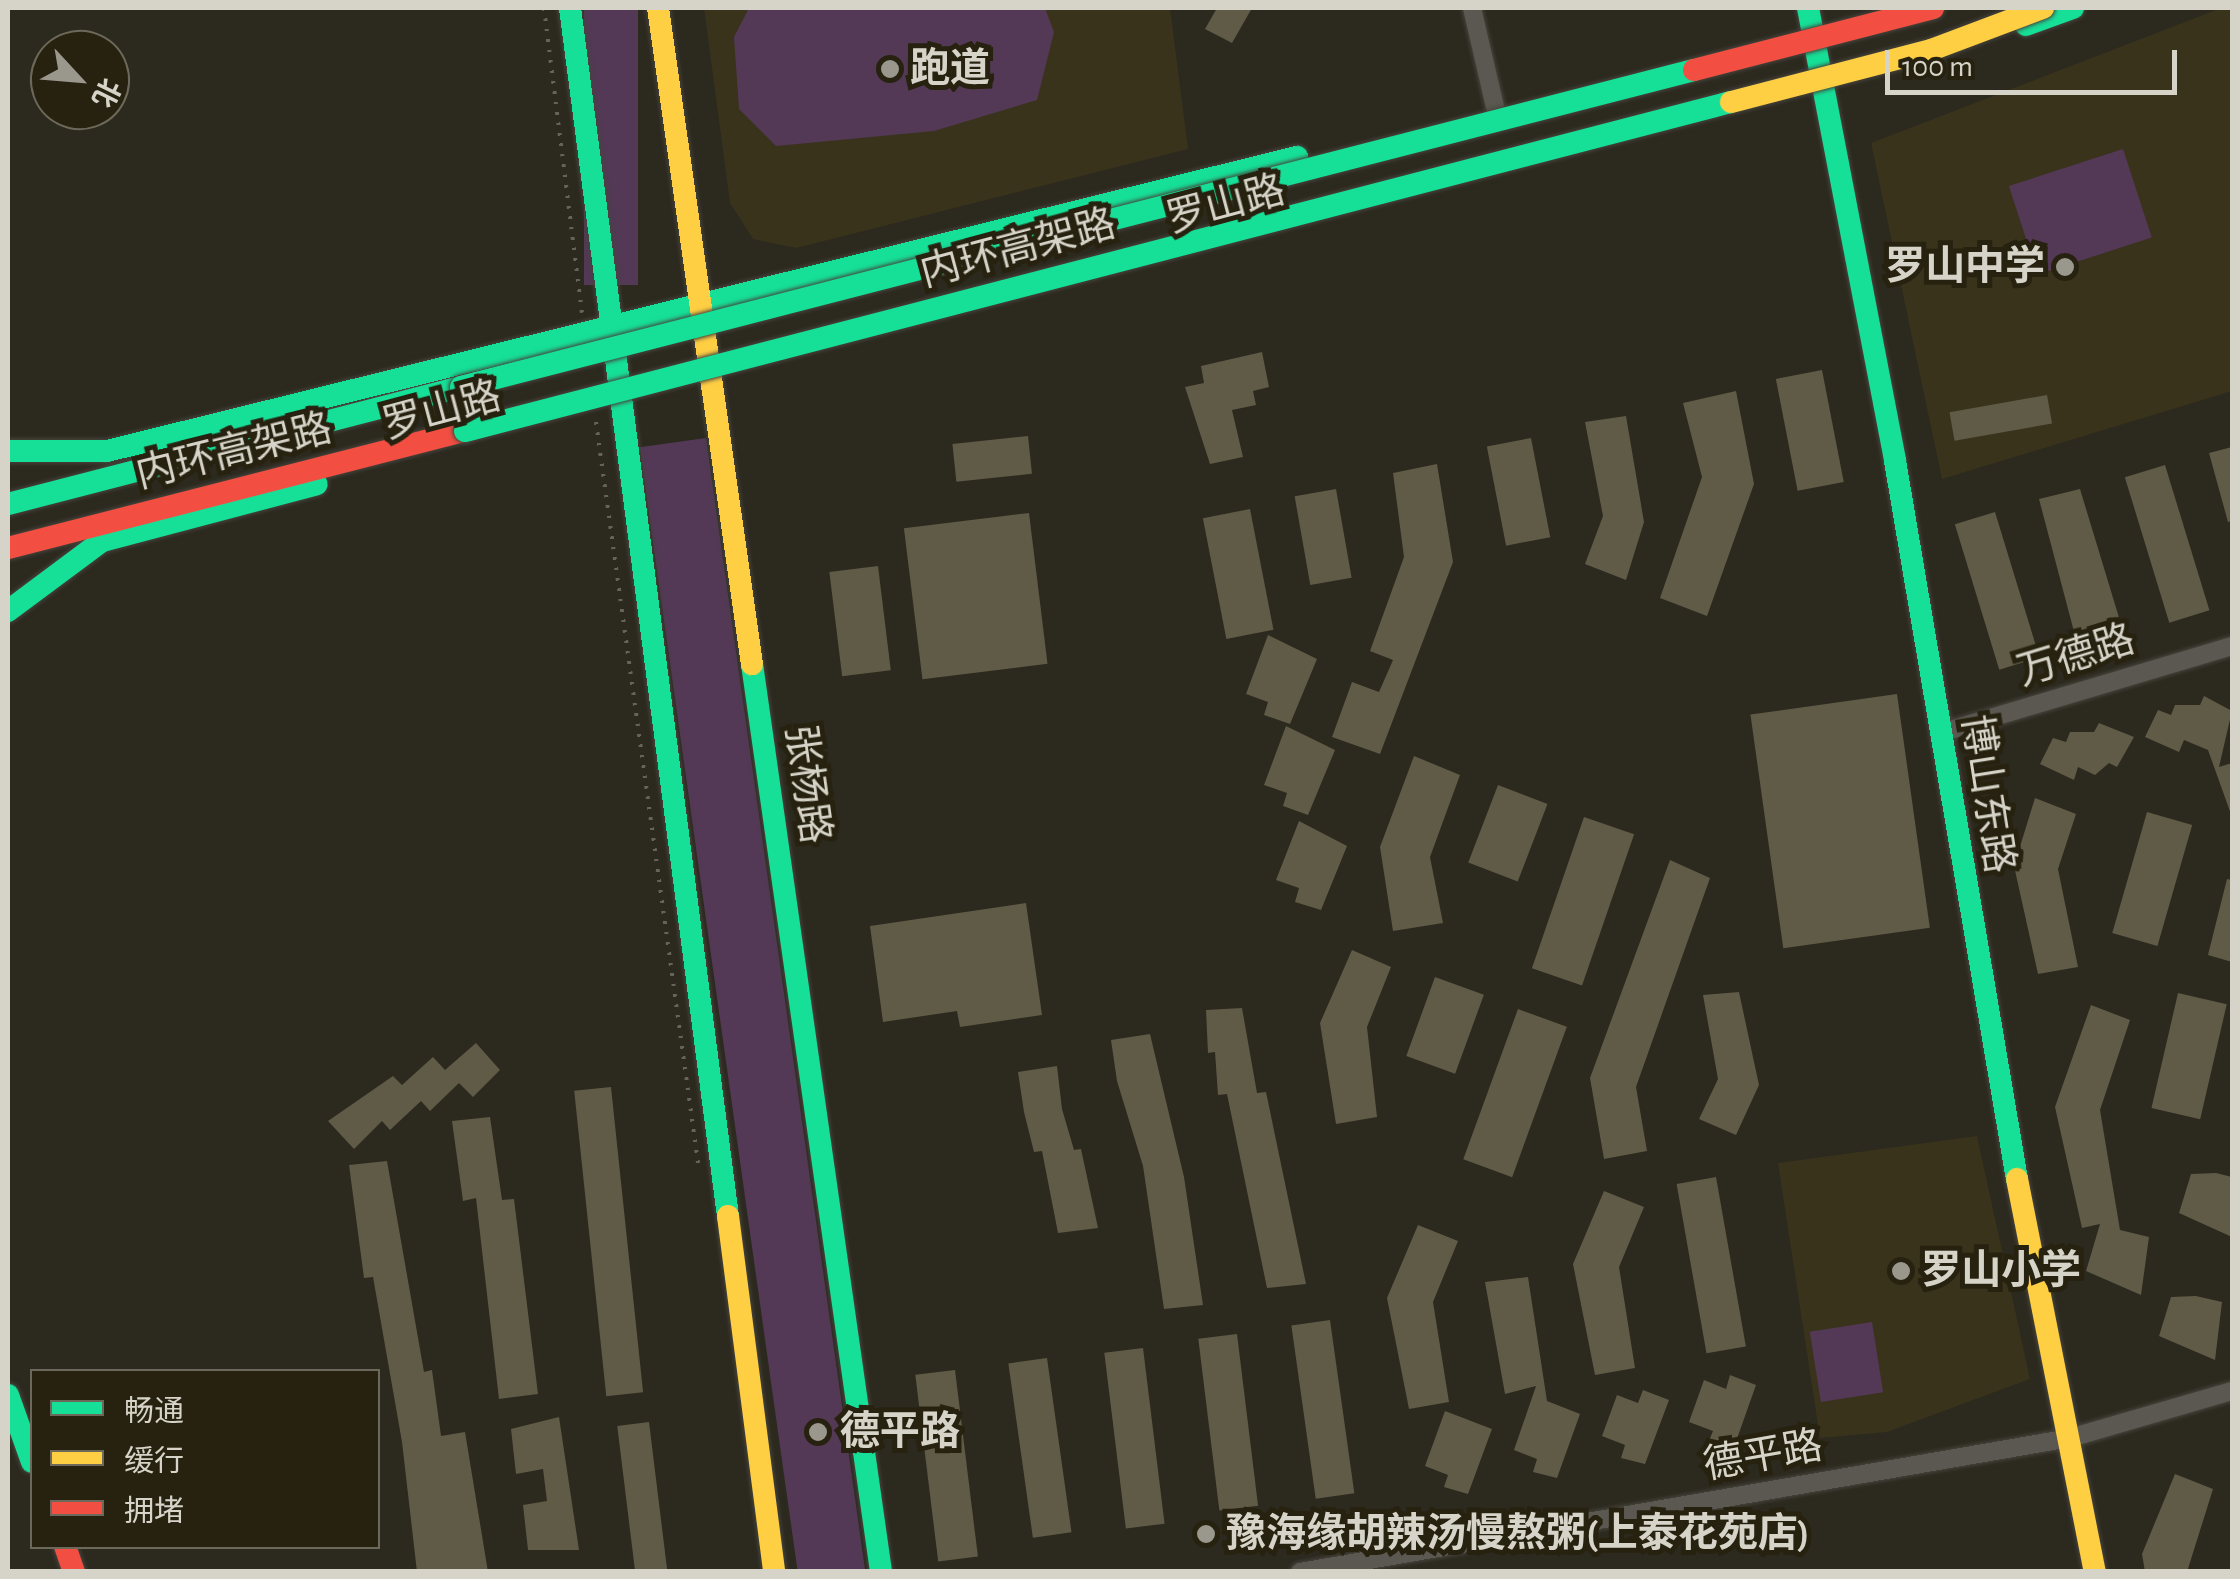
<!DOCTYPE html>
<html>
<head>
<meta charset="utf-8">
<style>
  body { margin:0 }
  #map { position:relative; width:2240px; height:1579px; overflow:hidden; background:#2c291f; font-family:"Alegreya Sans","Noto Sans SC",sans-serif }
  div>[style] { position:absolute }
  .built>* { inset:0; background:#39331c }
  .green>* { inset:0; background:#533956; transform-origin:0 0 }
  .building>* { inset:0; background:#605b46; transform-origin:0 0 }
  .path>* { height:4px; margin-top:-2px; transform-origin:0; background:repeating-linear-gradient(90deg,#65635c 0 2.5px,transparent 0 10.5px) }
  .roads { filter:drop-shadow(0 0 2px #46443c) drop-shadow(0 0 2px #46443c) }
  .street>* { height:18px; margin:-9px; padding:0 9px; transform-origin:9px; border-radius:9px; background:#5a5850 }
  .fast>* { height:22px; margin:-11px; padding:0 11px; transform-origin:11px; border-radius:11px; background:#16e098 }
  .slow>* { height:22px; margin:-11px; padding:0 11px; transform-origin:11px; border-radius:11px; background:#ffcf43 }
  .jam>* { height:22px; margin:-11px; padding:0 11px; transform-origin:11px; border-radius:11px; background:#f24e42 }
  .bridges { filter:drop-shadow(0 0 2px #46443c) drop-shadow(0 0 2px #46443c) }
  .fast-bridge>* { height:22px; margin:-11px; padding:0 11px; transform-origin:11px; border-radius:11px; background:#16e098 }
  .slow-bridge>* { height:22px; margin:-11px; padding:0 11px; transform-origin:11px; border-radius:11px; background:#ffcf43 }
  .jam-bridge>* { height:22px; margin:-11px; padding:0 11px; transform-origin:11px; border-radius:11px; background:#f24e42 }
  .dots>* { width:28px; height:28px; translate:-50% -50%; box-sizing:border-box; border:5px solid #272210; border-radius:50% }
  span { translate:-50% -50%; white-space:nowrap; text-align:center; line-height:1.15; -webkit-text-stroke:10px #272210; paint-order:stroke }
  .poi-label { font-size:40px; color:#d6d4c8; font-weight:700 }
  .left { translate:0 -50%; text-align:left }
  .right { translate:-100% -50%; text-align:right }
  .street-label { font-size:40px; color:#d6d4c8 }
  .frame { position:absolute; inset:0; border:10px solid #d6d4c8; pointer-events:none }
  .legend { position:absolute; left:30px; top:1369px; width:350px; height:180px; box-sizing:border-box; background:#272210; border:2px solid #6d695a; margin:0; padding:12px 18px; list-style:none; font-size:30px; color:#d6d4c8 }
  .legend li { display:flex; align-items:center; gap:20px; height:50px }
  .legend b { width:50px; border:2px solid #6d695a }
  .north { position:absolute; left:30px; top:30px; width:100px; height:100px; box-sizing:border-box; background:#272210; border:2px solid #6d695a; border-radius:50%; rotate:116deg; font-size:28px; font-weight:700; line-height:40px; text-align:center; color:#d6d4c8 }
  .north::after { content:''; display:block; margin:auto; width:35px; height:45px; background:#9a988d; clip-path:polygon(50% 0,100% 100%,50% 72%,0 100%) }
  .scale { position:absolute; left:1885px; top:50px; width:292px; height:45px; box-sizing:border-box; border:5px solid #d6d4c8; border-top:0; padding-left:12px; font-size:30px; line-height:35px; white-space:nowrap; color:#d6d4c8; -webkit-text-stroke:8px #272210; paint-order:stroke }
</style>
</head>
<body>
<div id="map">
  <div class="built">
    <div style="clip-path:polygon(704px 8px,1170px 8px,1188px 149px,796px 248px,753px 239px,730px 203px)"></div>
    <div style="clip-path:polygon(2221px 8px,2232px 8px,2232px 391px,1942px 479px,1871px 143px)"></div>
    <div style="clip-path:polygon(1977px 1136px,2030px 1379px,1887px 1432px,1820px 1438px,1778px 1163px)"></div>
  </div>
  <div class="green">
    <div style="left:584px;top:8px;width:54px;height:277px"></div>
    <div style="clip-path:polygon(749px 8px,1045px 8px,1054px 32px,1037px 100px,934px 131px,776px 146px,739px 109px,734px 37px)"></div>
    <div style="left:2123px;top:149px;width:93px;height:120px;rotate:72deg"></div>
    <div style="left:706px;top:438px;width:1143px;height:67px;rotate:82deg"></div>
    <div style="left:1872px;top:1322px;width:71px;height:63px;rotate:81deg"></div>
  </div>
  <div class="building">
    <div style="clip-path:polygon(1217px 8px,1252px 8px,1232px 43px,1205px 29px)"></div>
    <div style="clip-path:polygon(1262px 352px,1269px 387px,1253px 391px,1256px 405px,1232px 410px,1243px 457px,1210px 464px,1185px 387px,1204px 383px,1201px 366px)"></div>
    <div style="left:1822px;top:370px;width:114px;height:47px;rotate:79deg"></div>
    <div style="clip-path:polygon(1736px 391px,1754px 484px,1707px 616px,1660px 598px,1702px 477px,1683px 403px)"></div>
    <div style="left:2047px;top:395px;width:29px;height:99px;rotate:80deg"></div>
    <div style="clip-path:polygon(1626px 416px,1644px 522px,1626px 580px,1585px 564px,1603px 516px,1585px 422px)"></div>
    <div style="left:1028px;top:436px;width:38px;height:76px;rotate:84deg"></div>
    <div style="left:1531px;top:438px;width:101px;height:45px;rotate:79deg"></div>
    <div style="clip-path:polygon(2232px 447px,2232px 521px,2228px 522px,2209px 453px)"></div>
    <div style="clip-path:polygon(1437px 464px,1453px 562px,1380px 754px,1332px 737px,1352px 682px,1379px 692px,1393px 660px,1370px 651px,1404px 557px,1393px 473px)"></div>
    <div style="left:2165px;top:465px;width:152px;height:42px;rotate:73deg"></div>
    <div style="left:1336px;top:489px;width:90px;height:42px;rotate:80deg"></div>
    <div style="clip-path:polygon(2080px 489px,2124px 634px,2077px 643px,2039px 499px)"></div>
    <div style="left:1250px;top:509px;width:123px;height:48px;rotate:79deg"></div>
    <div style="left:1995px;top:512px;width:152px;height:42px;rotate:73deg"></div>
    <div style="left:1029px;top:513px;width:152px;height:126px;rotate:83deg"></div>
    <div style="left:878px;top:566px;width:105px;height:49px;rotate:83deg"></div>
    <div style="clip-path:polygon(1268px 635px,1317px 659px,1290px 724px,1264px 715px,1268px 702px,1246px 694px)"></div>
    <div style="left:1897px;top:694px;width:236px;height:148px;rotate:82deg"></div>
    <div style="clip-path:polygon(2204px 696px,2232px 711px,2219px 767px,2232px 763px,2232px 817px,2208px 750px,2184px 740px,2179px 752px,2145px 737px,2158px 710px,2171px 715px,2175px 705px,2200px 705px)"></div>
    <div style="clip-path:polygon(2099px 723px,2134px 737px,2117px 767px,2109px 763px,2095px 775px,2078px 767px,2074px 780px,2040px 764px,2053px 738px,2066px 742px,2070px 732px,2094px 732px)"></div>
    <div style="clip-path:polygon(1286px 726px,1335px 750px,1308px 815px,1283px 806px,1287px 793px,1264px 785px)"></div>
    <div style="clip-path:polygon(1414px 756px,1460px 775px,1430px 857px,1443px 923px,1393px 931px,1380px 847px)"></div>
    <div style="left:1498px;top:785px;width:53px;height:83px;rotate:21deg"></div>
    <div style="clip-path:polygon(2035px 798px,2076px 814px,2058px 869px,2078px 967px,2038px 974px,2014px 866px)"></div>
    <div style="left:2147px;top:812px;width:47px;height:126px;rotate:16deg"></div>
    <div style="left:1584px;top:817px;width:53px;height:160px;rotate:19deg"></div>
    <div style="clip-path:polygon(1299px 821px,1347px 846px,1321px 910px,1295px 902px,1299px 888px,1276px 880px)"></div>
    <div style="clip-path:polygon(1670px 860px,1710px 878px,1636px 1087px,1647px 1151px,1604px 1159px,1590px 1078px)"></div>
    <div style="clip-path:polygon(2227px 879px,2232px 880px,2232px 962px,2208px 955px)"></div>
    <div style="clip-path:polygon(1026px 903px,1042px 1015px,960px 1027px,957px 1011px,883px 1022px,870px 926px)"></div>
    <div style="clip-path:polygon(1352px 950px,1391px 967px,1367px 1027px,1377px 1117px,1336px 1124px,1320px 1023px)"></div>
    <div style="left:1435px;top:977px;width:52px;height:84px;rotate:20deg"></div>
    <div style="clip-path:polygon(1739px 992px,1759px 1085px,1736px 1135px,1699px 1119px,1718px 1079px,1703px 995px)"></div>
    <div style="left:2178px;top:993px;width:50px;height:118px;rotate:13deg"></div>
    <div style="clip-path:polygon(2091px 1005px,2130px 1020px,2100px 1110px,2120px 1230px,2149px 1237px,2141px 1295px,2086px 1271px,2100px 1224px,2082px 1228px,2055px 1107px)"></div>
    <div style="clip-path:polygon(1242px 1008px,1257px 1093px,1266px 1092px,1306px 1284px,1267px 1288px,1227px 1094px,1218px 1095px,1215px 1052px,1208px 1053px,1206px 1010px)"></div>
    <div style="left:1518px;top:1009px;width:52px;height:160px;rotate:20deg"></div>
    <div style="clip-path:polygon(1150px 1034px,1184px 1177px,1203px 1305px,1164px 1309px,1143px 1166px,1117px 1081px,1111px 1040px)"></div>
    <div style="clip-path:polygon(476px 1043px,500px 1070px,473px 1097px,459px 1083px,430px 1111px,421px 1101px,390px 1130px,382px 1121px,354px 1149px,328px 1121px,393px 1076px,402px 1085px,433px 1057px,445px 1070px)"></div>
    <div style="clip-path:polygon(1057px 1066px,1062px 1109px,1074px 1150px,1081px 1149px,1098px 1228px,1058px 1233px,1042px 1151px,1034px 1152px,1024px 1112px,1018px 1072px)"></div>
    <div style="left:611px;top:1087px;width:307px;height:37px;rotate:84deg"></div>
    <div style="clip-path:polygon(490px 1117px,502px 1200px,514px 1199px,538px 1394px,499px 1399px,476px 1198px,463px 1201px,452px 1121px)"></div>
    <div style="clip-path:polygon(387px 1161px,424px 1372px,432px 1370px,441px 1436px,465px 1432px,488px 1572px,417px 1572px,402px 1442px,373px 1277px,364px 1278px,349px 1165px)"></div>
    <div style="clip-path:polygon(2216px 1173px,2232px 1177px,2232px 1237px,2179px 1213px,2191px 1174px)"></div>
    <div style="left:1716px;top:1177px;width:172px;height:40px;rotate:80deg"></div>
    <div style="clip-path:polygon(1604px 1191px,1644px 1207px,1619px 1267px,1635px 1368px,1595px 1375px,1573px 1264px)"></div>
    <div style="clip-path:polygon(1418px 1225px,1458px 1241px,1433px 1302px,1449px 1402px,1409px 1409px,1387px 1298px)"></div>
    <div style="clip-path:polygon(1528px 1277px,1547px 1401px,1580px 1414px,1557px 1478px,1533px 1472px,1537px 1459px,1514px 1450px,1536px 1386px,1505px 1394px,1485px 1282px)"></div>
    <div style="clip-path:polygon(2196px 1296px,2222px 1302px,2215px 1360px,2159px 1336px,2171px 1297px)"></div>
    <div style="left:1330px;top:1320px;width:175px;height:39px;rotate:82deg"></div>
    <div style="left:1237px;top:1334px;width:173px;height:39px;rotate:83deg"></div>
    <div style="left:1143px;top:1348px;width:177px;height:39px;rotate:83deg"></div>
    <div style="left:1047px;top:1358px;width:176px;height:39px;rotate:82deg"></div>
    <div style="left:955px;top:1370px;width:188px;height:40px;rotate:83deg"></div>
    <div style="clip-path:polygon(1730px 1375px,1756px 1385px,1733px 1450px,1708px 1443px,1713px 1431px,1689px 1422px,1704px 1380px,1726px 1389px)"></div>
    <div style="clip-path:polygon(1643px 1390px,1669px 1400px,1645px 1464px,1621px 1458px,1625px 1445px,1602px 1436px,1617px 1395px,1638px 1403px)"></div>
    <div style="clip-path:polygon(1445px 1411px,1492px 1429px,1468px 1494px,1444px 1487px,1448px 1475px,1425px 1466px)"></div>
    <div style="clip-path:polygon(559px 1417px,579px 1550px,528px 1550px,523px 1505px,547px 1501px,543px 1469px,516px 1474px,511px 1429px)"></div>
    <div style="left:649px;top:1422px;width:151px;height:32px;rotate:83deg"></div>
    <div style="clip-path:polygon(2175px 1474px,2213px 1489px,2187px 1572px,2145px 1572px,2142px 1554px)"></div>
  </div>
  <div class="path">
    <div style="left:544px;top:8px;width:307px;rotate:82.9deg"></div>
    <div style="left:596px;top:422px;width:755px;rotate:82.16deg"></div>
  </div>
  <div class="roads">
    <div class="street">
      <div style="left:1472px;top:8px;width:102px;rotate:76.9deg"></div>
      <div style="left:1940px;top:733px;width:305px;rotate:-16.6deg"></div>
      <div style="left:1300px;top:1572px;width:782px;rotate:-9.87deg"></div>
      <div style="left:2070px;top:1438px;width:169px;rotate:-16.2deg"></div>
    </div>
    <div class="fast">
      <div style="left:570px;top:8px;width:1218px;rotate:82.55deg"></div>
      <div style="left:1808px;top:8px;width:461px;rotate:79.1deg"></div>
      <div style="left:1895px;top:461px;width:728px;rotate:80.36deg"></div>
      <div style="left:2026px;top:25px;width:50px;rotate:-19.9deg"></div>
      <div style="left:8px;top:451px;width:99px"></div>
      <div style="left:107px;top:451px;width:1226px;rotate:-13.88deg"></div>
      <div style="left:8px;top:504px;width:468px;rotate:-14.5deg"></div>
      <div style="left:8px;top:611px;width:117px;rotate:-36.7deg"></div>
      <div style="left:102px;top:541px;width:222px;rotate:-14.8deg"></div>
      <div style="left:752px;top:664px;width:917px;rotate:81.91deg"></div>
      <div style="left:8px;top:1395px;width:71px;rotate:70.3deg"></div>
    </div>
    <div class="slow">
      <div style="left:658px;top:8px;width:663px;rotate:81.85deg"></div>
      <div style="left:2017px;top:1179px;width:401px;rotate:78.8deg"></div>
      <div style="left:728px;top:1216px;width:359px;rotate:82.6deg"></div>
    </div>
    <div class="jam">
      <div style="left:8px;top:548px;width:472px;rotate:-14.4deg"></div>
      <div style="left:65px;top:1546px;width:28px;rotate:71deg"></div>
    </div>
  </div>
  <div class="bridges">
    <div class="fast-bridge">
      <div style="left:461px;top:387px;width:1273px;rotate:-14.42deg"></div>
      <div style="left:465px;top:431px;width:1308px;rotate:-14.57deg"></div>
    </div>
    <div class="slow-bridge">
      <div style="left:1731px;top:102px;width:207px;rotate:-14.6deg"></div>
      <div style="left:1931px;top:50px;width:120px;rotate:-20.6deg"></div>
    </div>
    <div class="jam-bridge">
      <div style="left:1694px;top:70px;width:247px;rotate:-14.5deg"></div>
    </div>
  </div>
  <div class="dots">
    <div style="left:890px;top:69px;background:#9a988d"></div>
    <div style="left:2065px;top:267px;background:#9a988d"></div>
    <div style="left:1901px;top:1271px;background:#9a988d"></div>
    <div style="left:818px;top:1432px;background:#9a988d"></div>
    <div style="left:1206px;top:1534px;background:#9a988d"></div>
  </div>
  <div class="poi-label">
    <span class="left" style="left:910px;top:69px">跑道</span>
    <span class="right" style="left:2045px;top:267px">罗山中学</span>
    <span class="left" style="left:1921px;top:1271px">罗山小学</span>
    <span class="left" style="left:840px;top:1432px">德平路</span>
    <span class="left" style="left:1226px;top:1534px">豫海缘胡辣汤慢熬粥(上泰花苑店)</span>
  </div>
  <div class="street-label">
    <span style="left:1226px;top:205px;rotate:-15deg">罗山路</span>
    <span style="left:1018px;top:249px;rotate:-15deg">内环高架路</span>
    <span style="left:442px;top:411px;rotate:-15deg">罗山路</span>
    <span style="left:234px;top:452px;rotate:-14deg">内环高架路</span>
    <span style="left:2076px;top:656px;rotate:-17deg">万德路</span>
    <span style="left:807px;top:784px;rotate:82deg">张杨路</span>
    <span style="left:1987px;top:794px;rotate:81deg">博山东路</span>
    <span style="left:1763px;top:1456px;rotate:-10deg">德平路</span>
  </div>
  <div class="frame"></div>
  <ul class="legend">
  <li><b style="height:12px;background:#16e098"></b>畅通</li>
  <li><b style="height:12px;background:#ffcf43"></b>缓行</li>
  <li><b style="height:12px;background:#f24e42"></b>拥堵</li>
  </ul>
  <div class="north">北</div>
  <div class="scale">100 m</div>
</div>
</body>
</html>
